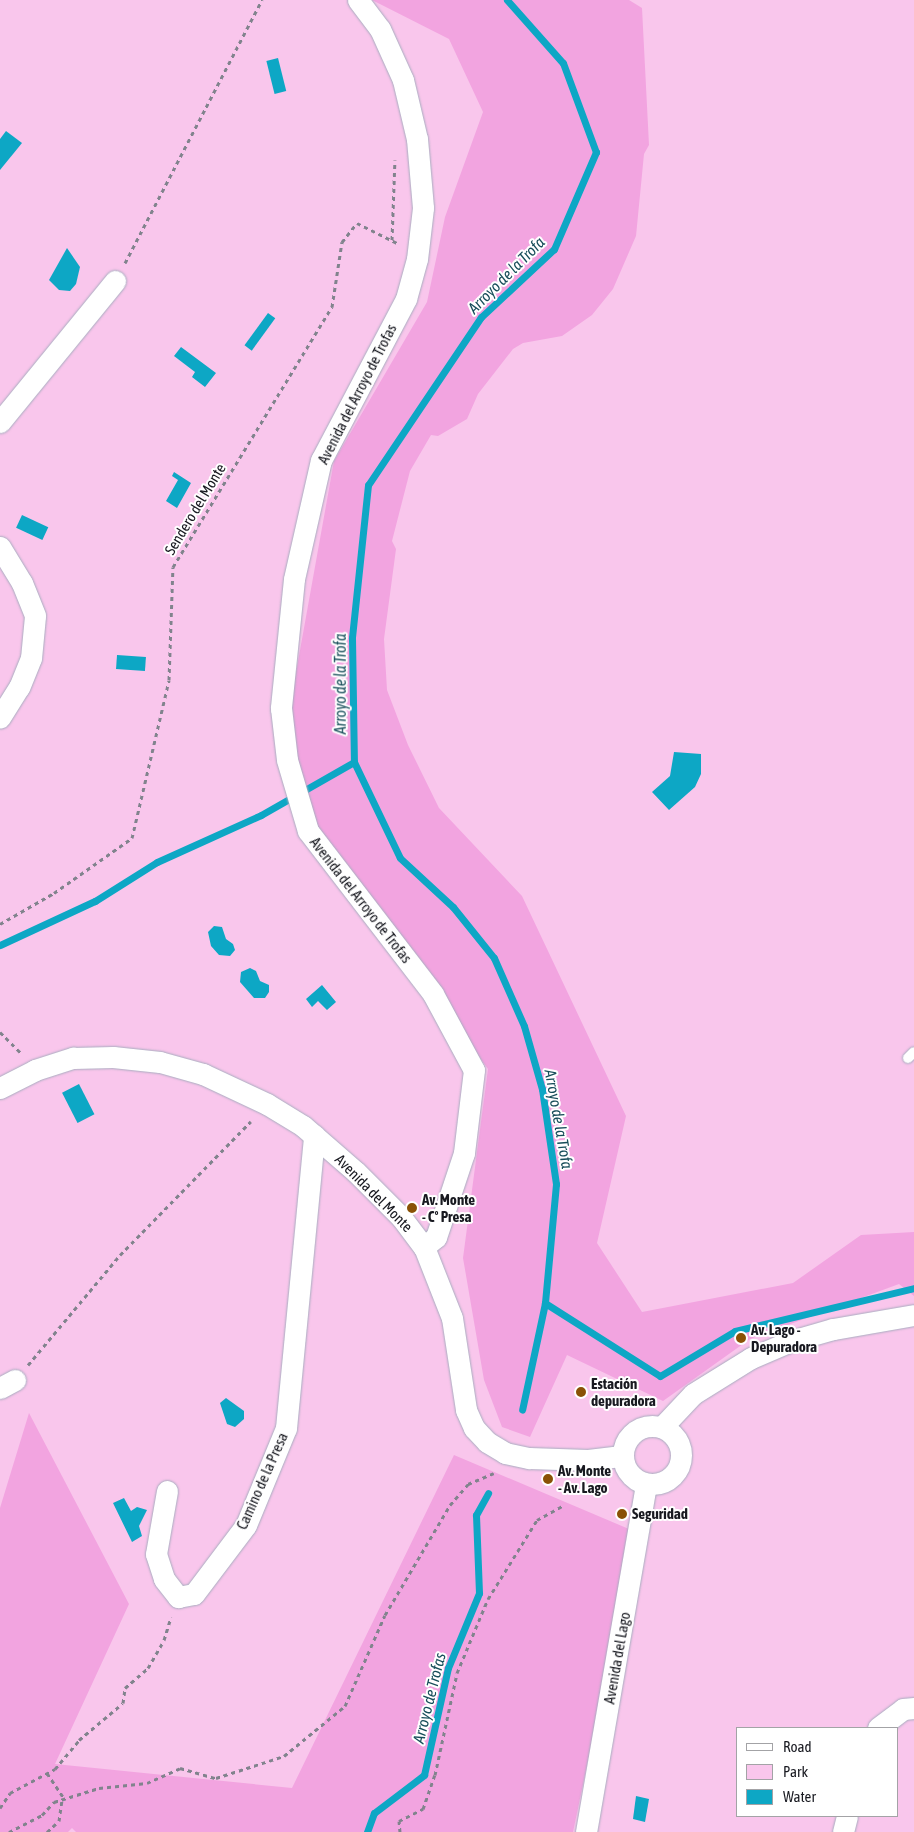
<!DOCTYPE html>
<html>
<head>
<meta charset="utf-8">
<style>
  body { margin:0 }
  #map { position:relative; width:914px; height:1832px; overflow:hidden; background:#f0f3ff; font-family:"Asap Condensed",sans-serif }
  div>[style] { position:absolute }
  .green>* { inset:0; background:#f9c6ec }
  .forest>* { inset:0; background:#f2a4e0 }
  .water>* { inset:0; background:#0da7c5; transform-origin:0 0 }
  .stream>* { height:7px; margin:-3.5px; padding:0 3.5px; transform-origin:3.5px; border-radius:3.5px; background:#0da7c5 }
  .path>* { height:3px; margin-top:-1.5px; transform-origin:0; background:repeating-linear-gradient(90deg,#81838d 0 4px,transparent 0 8px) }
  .roads { filter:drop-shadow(0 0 1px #a8acbf) drop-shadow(0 0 1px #a8acbf) }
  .service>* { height:10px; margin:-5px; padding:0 5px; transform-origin:5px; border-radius:5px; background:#fff }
  .minor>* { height:21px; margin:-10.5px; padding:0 10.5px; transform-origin:10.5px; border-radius:10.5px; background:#fff }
  .minor>.ring { margin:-10.5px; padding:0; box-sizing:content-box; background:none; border:21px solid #fff; border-radius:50% }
  .dots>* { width:14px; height:14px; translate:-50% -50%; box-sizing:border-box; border:2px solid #fff; border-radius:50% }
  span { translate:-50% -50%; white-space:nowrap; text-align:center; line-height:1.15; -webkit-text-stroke:4px #fff; paint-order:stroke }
  .street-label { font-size:15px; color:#181920 }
  .poi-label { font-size:15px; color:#181920; font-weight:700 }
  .left { translate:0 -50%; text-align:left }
  .water-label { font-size:16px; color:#174d5a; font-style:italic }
  .legend { position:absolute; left:736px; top:1727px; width:162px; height:90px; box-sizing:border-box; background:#fff; border:1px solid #a3a3a6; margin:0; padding:6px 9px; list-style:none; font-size:15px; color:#181920 }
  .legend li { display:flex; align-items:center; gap:10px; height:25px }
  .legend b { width:25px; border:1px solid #a3a3a6 }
</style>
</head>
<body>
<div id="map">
  <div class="green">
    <div style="clip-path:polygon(evenodd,0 0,914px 0,914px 1832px,0 1832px,0 0,738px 1728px,898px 1728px,898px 1816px,738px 1816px,738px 1728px)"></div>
  </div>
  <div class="forest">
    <div style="clip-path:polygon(372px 0,629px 0,642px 8px,649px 145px,644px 154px,636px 236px,613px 289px,592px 315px,562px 336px,523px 343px,513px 349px,478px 394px,467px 419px,438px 436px,431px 435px,410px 471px,392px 541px,396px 549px,384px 639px,387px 690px,408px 745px,439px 808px,522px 896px,626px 1116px,597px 1243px,642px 1312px,793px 1283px,861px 1235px,914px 1232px,914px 1296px,899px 1284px,750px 1339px,663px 1401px,567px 1355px,530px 1437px,502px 1427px,484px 1380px,463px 1258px,488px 1069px,313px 828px,288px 717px,334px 461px,427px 302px,445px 217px,483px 112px,449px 39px)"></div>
    <div style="clip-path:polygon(29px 1413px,129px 1604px,55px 1764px,292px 1788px,454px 1455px,636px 1532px,573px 1832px,76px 1832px,72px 1828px,68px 1832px,0 1832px,0 1508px)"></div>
  </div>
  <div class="water">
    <div style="left:278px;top:58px;width:34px;height:12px;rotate:76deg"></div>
    <div style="clip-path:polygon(6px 131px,22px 143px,0 170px,0 139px)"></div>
    <div style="clip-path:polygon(67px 248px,80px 267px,76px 284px,70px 291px,59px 290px,49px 280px)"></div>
    <div style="left:268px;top:313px;width:9px;height:40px;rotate:36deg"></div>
    <div style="clip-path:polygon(181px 347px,216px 373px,205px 387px,192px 377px,195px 372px,174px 356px)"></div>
    <div style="clip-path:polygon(174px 472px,191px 483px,177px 508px,166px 501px,178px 480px,172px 476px)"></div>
    <div style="left:22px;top:515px;width:29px;height:14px;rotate:25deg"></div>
    <div style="left:117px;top:655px;width:29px;height:14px;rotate:4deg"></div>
    <div style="clip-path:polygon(674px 752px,701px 754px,701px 774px,695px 787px,669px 810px,652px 792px,670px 776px)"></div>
    <div style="clip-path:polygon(214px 926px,222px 927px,226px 939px,233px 944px,235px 950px,230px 956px,219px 955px,211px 946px,208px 932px)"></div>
    <div style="clip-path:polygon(250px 968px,256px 971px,260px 981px,269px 985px,269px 992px,265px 998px,254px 998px,240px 982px,241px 972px)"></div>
    <div style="clip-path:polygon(322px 985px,336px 1002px,327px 1010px,318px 1001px,312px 1007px,306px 999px)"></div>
    <div style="left:79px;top:1084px;width:34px;height:19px;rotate:63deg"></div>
    <div style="clip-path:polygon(226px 1398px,244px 1411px,244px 1419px,235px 1427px,227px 1424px,220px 1403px)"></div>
    <div style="clip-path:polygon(124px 1498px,131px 1511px,137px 1507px,147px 1510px,139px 1526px,142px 1536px,132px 1542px,113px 1503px)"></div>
    <div style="clip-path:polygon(636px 1796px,649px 1799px,645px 1822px,633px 1819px)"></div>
  </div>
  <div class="stream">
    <div style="left:507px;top:0;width:84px;rotate:48.4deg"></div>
    <div style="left:563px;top:63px;width:95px;rotate:69.7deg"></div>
    <div style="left:596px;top:152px;width:106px;rotate:113.4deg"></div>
    <div style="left:554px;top:249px;width:100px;rotate:137deg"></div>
    <div style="left:481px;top:317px;width:202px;rotate:123.9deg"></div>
    <div style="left:368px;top:485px;width:154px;rotate:96deg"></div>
    <div style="left:352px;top:638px;width:124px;rotate:89.1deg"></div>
    <div style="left:354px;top:762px;width:106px;rotate:64.4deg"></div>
    <div style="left:400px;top:858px;width:72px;rotate:42.8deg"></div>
    <div style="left:453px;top:907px;width:65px;rotate:51.2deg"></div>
    <div style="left:494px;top:958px;width:74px;rotate:66.2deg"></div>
    <div style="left:524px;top:1026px;width:66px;rotate:74.1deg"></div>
    <div style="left:542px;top:1089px;width:96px;rotate:81.6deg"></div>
    <div style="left:556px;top:1184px;width:120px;rotate:95.3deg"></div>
    <div style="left:545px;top:1303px;width:109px;rotate:102.1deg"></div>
    <div style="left:0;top:945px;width:105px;rotate:-24.9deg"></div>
    <div style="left:95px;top:901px;width:73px;rotate:-32.2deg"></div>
    <div style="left:157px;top:862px;width:114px;rotate:-24.3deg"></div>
    <div style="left:261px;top:815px;width:107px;rotate:-29.7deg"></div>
    <div style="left:545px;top:1303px;width:136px;rotate:32.4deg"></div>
    <div style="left:660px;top:1376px;width:87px;rotate:-31deg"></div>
    <div style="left:735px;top:1331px;width:184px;rotate:-13.5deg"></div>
    <div style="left:367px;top:1832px;width:20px;rotate:-70deg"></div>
    <div style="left:374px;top:1813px;width:63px;rotate:-37.2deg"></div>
    <div style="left:424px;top:1775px;width:110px;rotate:-77.4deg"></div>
    <div style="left:448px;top:1668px;width:81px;rotate:-67.5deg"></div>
    <div style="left:479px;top:1593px;width:78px;rotate:-92.2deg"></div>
    <div style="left:476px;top:1515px;width:25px;rotate:-61deg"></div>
  </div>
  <div class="path">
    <div style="left:392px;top:240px;width:80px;rotate:-87.9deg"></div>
    <div style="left:125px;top:263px;width:297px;rotate:-62.5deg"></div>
    <div style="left:0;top:924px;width:62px;rotate:-29.9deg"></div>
    <div style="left:54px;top:893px;width:95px;rotate:-35.2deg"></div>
    <div style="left:132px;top:838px;width:162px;rotate:-76.8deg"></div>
    <div style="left:169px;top:680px;width:113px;rotate:-88deg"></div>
    <div style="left:173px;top:567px;width:305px;rotate:-58.6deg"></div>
    <div style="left:332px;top:307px;width:66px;rotate:-81.3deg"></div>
    <div style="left:342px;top:242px;width:24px;rotate:-52deg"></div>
    <div style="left:357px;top:223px;width:45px;rotate:26.6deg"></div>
    <div style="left:0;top:1032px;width:30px;rotate:45deg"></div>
    <div style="left:28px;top:1365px;width:143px;rotate:-50.1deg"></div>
    <div style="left:120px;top:1255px;width:187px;rotate:-45.6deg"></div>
    <div style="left:47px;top:1773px;width:30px;rotate:56deg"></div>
    <div style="left:0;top:1808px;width:18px;rotate:-56deg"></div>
    <div style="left:10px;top:1793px;width:51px;rotate:-28.1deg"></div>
    <div style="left:55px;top:1769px;width:38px;rotate:-50deg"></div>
    <div style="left:79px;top:1740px;width:57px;rotate:-40.1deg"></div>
    <div style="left:123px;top:1703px;width:15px;rotate:-82deg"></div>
    <div style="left:125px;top:1688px;width:30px;rotate:-41deg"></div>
    <div style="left:148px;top:1668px;width:32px;rotate:-60deg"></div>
    <div style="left:164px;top:1640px;width:24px;rotate:-73deg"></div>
    <div style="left:9px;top:1832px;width:37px;rotate:-27deg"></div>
    <div style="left:42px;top:1815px;width:18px;rotate:-47deg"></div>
    <div style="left:54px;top:1802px;width:47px;rotate:-17.3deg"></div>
    <div style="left:99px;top:1788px;width:48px;rotate:-5.9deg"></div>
    <div style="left:147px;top:1783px;width:36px;rotate:-24deg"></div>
    <div style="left:180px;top:1768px;width:37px;rotate:16deg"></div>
    <div style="left:216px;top:1778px;width:71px;rotate:-17.9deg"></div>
    <div style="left:284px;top:1756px;width:79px;rotate:-39.3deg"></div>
    <div style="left:345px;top:1706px;width:99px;rotate:-66.3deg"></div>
    <div style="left:385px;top:1615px;width:128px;rotate:-59.4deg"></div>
    <div style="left:450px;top:1505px;width:28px;rotate:-49deg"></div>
    <div style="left:468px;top:1484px;width:28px;rotate:-23deg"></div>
    <div style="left:47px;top:1832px;width:16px;rotate:-43deg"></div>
    <div style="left:59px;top:1821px;width:22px;rotate:-82deg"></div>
    <div style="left:400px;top:1832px;width:11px;rotate:-95deg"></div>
    <div style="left:399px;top:1821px;width:27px;rotate:-27deg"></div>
    <div style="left:423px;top:1809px;width:36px;rotate:-71deg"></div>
    <div style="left:435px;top:1775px;width:104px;rotate:-77.8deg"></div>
    <div style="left:457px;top:1673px;width:80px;rotate:-67.3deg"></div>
    <div style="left:488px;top:1599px;width:93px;rotate:-58.2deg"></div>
    <div style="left:537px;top:1520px;width:31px;rotate:-29deg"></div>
  </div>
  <div class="roads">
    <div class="service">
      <div style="left:908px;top:1058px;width:8px;rotate:-45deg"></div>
    </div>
    <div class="minor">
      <div style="left:358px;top:0;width:36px;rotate:53deg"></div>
      <div style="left:380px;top:29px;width:56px;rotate:65.7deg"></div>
      <div style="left:403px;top:80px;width:61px;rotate:76.7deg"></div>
      <div style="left:417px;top:139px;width:69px;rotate:85deg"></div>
      <div style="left:423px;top:208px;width:51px;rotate:96.7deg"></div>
      <div style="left:417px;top:259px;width:41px;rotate:105.4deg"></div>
      <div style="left:406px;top:299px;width:182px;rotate:117.8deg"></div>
      <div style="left:321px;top:460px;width:122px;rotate:102.8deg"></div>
      <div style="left:294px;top:579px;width:130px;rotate:95.8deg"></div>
      <div style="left:281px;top:708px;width:52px;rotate:83.4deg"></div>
      <div style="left:287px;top:760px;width:74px;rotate:73.5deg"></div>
      <div style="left:308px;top:831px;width:205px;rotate:52.5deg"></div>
      <div style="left:433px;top:994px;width:86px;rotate:61.7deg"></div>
      <div style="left:474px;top:1070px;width:84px;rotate:96.9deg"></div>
      <div style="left:464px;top:1153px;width:89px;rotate:108.4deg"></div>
      <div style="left:436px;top:1237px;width:16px;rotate:140deg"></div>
      <div style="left:0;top:422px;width:182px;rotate:-50.8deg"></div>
      <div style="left:0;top:547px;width:42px;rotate:58.6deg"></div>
      <div style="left:22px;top:583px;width:35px;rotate:68deg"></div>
      <div style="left:35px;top:616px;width:42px;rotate:95.4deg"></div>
      <div style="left:31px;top:658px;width:31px;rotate:112deg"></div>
      <div style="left:19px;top:687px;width:36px;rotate:122deg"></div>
      <div style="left:0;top:1088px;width:39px;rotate:-27deg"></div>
      <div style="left:35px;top:1070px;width:40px;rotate:-18deg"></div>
      <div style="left:73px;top:1058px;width:40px;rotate:-1.4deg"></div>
      <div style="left:113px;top:1057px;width:47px;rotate:6.1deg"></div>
      <div style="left:160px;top:1062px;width:45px;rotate:15.6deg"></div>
      <div style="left:203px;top:1074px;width:71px;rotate:25.1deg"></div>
      <div style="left:267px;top:1104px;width:42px;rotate:31.4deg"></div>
      <div style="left:303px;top:1126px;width:70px;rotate:41deg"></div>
      <div style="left:356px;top:1172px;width:64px;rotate:45deg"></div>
      <div style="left:401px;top:1217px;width:38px;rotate:53deg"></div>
      <div style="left:424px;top:1247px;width:76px;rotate:68.5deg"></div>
      <div style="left:452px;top:1318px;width:93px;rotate:81.3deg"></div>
      <div style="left:466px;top:1410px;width:20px;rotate:66deg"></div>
      <div style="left:474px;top:1428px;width:19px;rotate:47deg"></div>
      <div style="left:487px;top:1442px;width:21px;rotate:31deg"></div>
      <div style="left:505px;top:1453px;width:25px;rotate:12deg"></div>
      <div style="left:529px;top:1458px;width:59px;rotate:1.9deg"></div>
      <div style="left:588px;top:1460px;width:34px;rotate:-7deg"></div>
      <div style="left:0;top:1388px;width:17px;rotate:-28deg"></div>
      <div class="ring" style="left:623px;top:1426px;width:37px;height:37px"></div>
      <div style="left:662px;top:1427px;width:45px;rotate:-46.8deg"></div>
      <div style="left:693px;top:1394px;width:68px;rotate:-31.8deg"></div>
      <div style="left:751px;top:1358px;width:43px;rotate:-23deg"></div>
      <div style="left:791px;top:1341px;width:44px;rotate:-15.9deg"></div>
      <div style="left:833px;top:1329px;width:82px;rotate:-9.8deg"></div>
      <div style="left:167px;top:1491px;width:64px;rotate:99.9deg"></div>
      <div style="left:156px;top:1554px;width:26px;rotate:72deg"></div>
      <div style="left:164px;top:1579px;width:23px;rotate:52deg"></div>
      <div style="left:178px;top:1597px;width:16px;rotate:-11deg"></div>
      <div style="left:194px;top:1594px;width:86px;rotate:-53deg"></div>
      <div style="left:246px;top:1525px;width:105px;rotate:-67.6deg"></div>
      <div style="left:286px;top:1428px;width:294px;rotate:-84.5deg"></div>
      <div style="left:878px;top:1728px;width:31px;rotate:-37deg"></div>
      <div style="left:903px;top:1709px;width:11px;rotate:-5deg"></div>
      <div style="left:586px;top:1832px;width:353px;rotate:-80.2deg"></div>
      <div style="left:843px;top:1832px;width:16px;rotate:-76deg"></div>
    </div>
  </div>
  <div class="dots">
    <div style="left:412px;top:1208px;background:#8a5106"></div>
    <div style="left:741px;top:1338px;background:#8a5106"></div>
    <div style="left:581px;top:1392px;background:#8a5106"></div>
    <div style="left:548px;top:1479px;background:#8a5106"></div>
    <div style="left:622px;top:1514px;background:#8a5106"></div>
  </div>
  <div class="street-label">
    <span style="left:357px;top:394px;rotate:-63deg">Avenida del Arroyo de Trofas</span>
    <span style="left:195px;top:509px;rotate:-59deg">Sendero del Monte</span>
    <span style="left:361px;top:900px;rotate:52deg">Avenida del Arroyo de Trofas</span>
    <span style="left:374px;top:1193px;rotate:45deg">Avenida del Monte</span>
    <span style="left:262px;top:1481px;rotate:-66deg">Camino de la Presa</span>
    <span style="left:617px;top:1658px;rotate:-80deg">Avenida del Lago</span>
  </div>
  <div class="poi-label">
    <span class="left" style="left:422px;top:1208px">Av. Monte<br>- Cº Presa</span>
    <span class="left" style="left:751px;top:1338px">Av. Lago -<br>Depuradora</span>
    <span class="left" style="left:591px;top:1392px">Estación<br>depuradora</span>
    <span class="left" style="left:558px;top:1479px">Av. Monte<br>- Av. Lago</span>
    <span class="left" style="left:632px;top:1514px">Seguridad</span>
  </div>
  <div class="water-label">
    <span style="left:506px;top:275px;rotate:-45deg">Arroyo de la Trofa</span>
    <span style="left:340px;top:684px;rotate:-90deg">Arroyo de la Trofa</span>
    <span style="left:559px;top:1119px;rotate:80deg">Arroyo de la Trofa</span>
    <span style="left:429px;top:1698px;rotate:-76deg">Arroyo de Trofas</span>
  </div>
  <ul class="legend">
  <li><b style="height:6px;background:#fff"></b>Road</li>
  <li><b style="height:14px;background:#f9c6ec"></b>Park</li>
  <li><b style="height:14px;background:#0da7c5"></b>Water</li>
  </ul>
</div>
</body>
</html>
